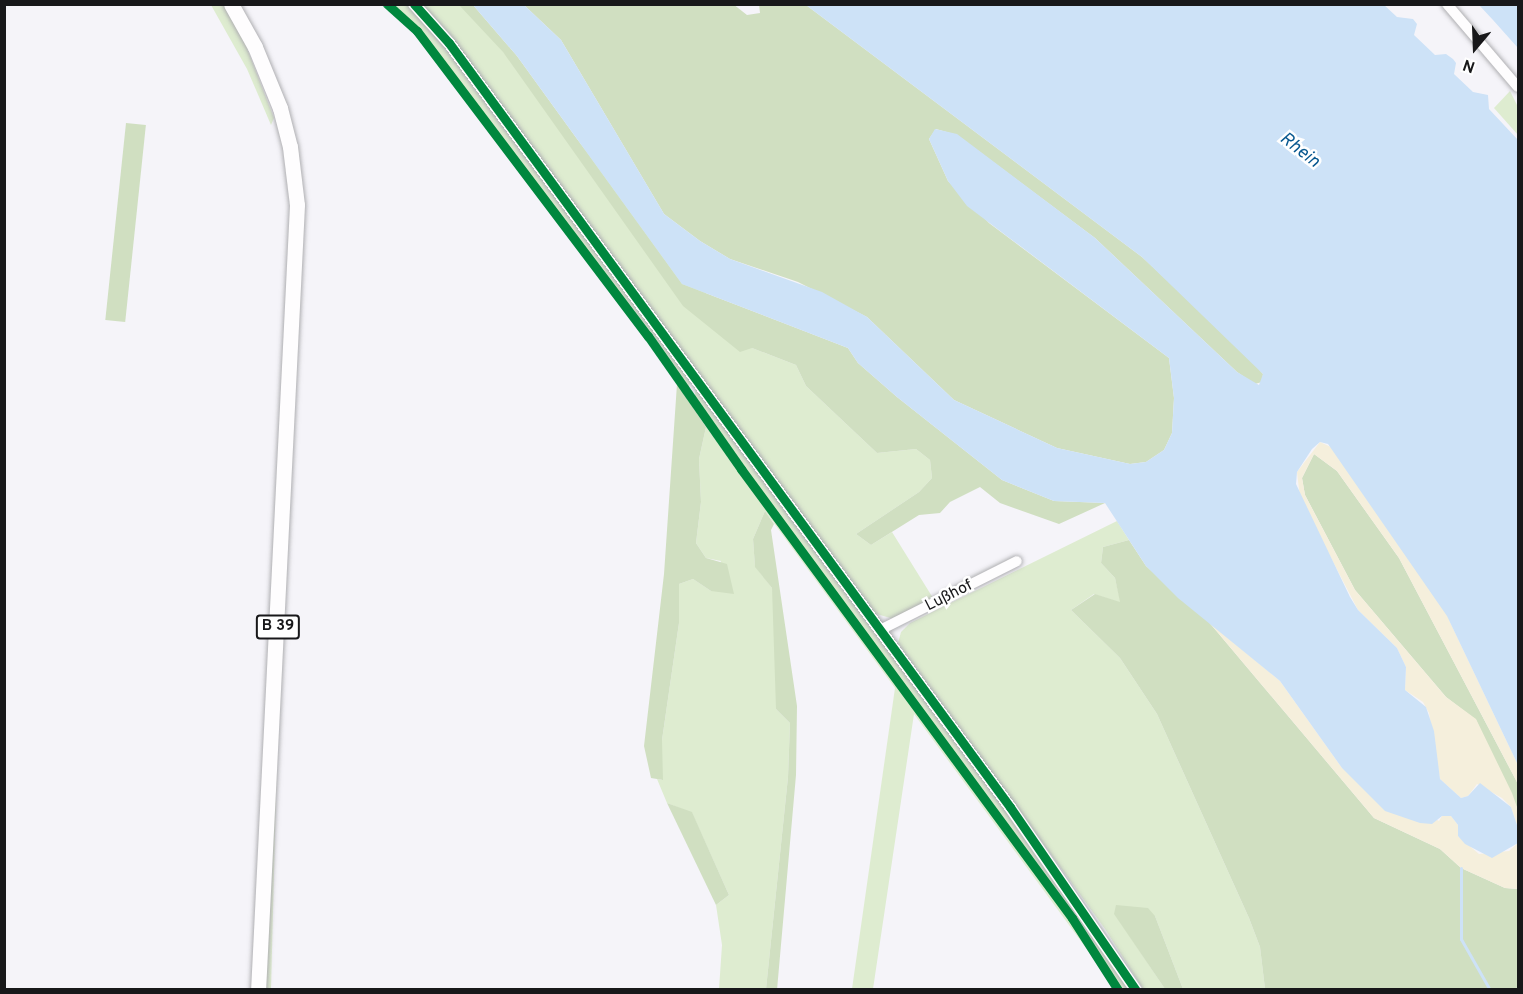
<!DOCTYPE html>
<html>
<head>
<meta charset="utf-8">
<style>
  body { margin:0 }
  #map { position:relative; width:1523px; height:994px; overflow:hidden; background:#f5f4f9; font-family:Overpass,sans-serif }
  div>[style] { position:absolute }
  .green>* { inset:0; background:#deecd0 }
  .forest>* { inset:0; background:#d0dfc1; transform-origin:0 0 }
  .sand>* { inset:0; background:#f5efdc }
  .water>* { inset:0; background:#cde2f7 }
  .stream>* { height:3px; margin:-1.5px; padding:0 1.5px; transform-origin:1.5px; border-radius:1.5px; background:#cde2f7 }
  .roads { filter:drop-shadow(0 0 2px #afafb2) drop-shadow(0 0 2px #afafb2) }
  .minor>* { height:10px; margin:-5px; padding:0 5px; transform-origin:5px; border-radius:5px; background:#fefdfe }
  .tertiary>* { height:12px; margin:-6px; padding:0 6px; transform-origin:6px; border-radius:6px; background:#fefdfe }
  .primary>* { height:15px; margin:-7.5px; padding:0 7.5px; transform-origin:7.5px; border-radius:7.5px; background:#fefdfe }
  .cycleway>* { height:9px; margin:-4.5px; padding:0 4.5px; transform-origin:4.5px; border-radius:4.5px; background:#00873e }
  span { translate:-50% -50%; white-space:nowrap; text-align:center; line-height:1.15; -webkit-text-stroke:5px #fff; paint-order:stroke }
  .shield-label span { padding:2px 4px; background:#fff; border:2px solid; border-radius:4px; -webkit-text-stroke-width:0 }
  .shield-label { font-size:15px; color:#18181a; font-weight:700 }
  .street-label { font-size:16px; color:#18181a }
  .water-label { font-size:18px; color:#085890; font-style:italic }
  .frame { position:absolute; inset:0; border:6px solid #18181a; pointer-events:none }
  .north { position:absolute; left:1445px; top:18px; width:60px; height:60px; -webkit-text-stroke:4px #fff; paint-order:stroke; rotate:199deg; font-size:16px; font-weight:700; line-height:24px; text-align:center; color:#18181a }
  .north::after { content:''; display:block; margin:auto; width:21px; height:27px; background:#18181a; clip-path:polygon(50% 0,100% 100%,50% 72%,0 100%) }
</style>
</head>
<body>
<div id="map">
  <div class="green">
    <div style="clip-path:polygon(211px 5px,224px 5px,243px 38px,274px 118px,271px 125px,247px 69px)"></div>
    <div style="clip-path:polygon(392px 5px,408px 5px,433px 32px,691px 381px,688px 388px,424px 34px)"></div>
    <div style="clip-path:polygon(421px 5px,459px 5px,469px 11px,752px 348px,796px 365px,806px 386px,877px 453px,916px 449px,930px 460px,932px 478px,919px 492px,856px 534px,871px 545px,892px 532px,933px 598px,894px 619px,873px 613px)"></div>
    <div style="clip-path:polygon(1510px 91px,1518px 107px,1518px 135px,1494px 108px)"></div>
    <div style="clip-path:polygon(696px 388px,1006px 809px,1129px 989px,1120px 989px,1073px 916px,751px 480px,694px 399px)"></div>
    <div style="clip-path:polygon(706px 427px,892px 673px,1060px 905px,1116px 989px,914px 714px,873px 989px,852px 989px,895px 688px,765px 511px,753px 539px,755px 566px,772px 588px,776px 609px,776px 709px,790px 723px,788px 777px,766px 989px,719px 989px,722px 945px,716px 905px,729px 895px,692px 813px,667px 803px,657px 779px,662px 780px,662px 740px,679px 623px,679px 584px,693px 579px,711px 591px,721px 561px,706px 558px,696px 543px,701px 502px,699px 459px)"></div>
    <div style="clip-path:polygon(1117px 521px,1129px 540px,1103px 547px,1101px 563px,1115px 578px,1121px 603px,1094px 594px,1071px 610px,1120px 658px,1157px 714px,1249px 918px,1260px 947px,1265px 989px,1183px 989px,1155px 916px,1115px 914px,1165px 989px,1143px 989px,1105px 929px,898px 643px,901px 632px,910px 623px)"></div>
    <div style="clip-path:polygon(277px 757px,271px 989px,265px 990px)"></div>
  </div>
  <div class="forest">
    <div style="clip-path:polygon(733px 4px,747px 15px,760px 13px,759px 5px,806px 5px,1142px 257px,1241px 349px,1263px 374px,1262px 382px,1255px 384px,1237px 372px,1095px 238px,957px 135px,936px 129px,929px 139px,948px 181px,989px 223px,1169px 358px,1174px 398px,1172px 433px,1164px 450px,1146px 462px,1130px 464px,1057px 448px,954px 400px,867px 317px,798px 282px,730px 259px,700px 241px,664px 214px,561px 40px,524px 5px)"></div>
    <div style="clip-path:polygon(459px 5px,473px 5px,517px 56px,682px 284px,848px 348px,858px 363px,897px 397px,1002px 480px,1054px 501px,1105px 503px,1059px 524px,1000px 503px,980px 487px,950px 502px,940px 513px,919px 515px,871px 545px,856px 534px,919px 492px,932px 478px,930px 460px,916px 449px,877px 453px,806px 386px,796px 365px,752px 348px,740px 352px,683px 306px,503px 52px)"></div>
    <div style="left:126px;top:123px;width:20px;height:198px;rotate:6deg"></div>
    <div style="clip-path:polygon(677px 384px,706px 427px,699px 459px,701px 502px,696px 543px,706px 558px,727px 564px,734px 594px,711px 591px,693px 579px,679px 584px,679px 623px,662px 740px,663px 780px,651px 778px,644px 746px,664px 574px)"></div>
    <div style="clip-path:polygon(1314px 454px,1337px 471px,1399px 558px,1518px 784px,1518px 810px,1476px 720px,1446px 697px,1355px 590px,1305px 495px,1302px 478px)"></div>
    <div style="clip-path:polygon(765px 511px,774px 524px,771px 530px,797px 706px,796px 775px,777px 990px,766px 989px,788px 777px,790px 723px,776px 709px,772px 588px,755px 567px,753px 539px)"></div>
    <div style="clip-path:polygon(1129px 540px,1146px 566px,1208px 621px,1374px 818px,1440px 849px,1461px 868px,1505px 888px,1518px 889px,1518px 989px,1265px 989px,1260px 947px,1249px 918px,1157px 714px,1120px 658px,1071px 610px,1095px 594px,1120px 602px,1115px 578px,1101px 563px,1103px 547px)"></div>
    <div style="clip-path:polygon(667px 803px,692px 812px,729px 895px,716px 905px)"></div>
    <div style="clip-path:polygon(1116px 905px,1148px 908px,1155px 916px,1183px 989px,1165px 989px,1114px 914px)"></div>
  </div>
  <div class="sand">
    <div style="clip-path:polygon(1320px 442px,1333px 448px,1350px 474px,1472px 597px,1449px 620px,1518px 765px,1518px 784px,1399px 558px,1337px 471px,1314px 454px,1302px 478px,1305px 495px,1355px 590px,1446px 697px,1476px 719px,1512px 793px,1518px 810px,1518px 828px,1511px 807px,1502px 798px,1477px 784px,1468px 796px,1461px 798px,1440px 779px,1429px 713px,1423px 702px,1405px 690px,1406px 667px,1397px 648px,1358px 610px,1300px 498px,1297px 472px)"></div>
    <div style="clip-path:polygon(1208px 621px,1280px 681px,1342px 768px,1439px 821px,1442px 816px,1451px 816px,1458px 825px,1458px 836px,1479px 854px,1509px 851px,1518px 843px,1518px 889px,1505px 888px,1461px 868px,1440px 849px,1374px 818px)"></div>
  </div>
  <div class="water">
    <div style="clip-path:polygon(1383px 4px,1397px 17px,1413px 19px,1417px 24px,1414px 35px,1435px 55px,1446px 54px,1453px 59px,1456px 63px,1454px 74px,1473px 92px,1488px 95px,1489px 109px,1518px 140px,1518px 765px,1447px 616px,1328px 444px,1320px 442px,1312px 449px,1297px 472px,1296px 484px,1350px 597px,1358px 610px,1397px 648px,1406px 667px,1405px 690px,1426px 707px,1434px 731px,1440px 779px,1461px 798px,1468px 796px,1480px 783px,1511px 807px,1518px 828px,1518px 843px,1492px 858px,1465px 844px,1458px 836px,1458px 825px,1451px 816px,1442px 816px,1432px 824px,1420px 823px,1385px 811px,1342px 768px,1280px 681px,1178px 598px,1146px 566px,1105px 503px,1054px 501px,1002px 480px,897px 397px,858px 363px,848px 348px,682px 284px,517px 56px,473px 5px,524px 5px,561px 40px,664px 214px,700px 241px,730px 259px,822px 292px,867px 317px,954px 400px,1057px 448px,1130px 464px,1146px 462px,1164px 450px,1172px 433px,1174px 398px,1169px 358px,967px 206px,948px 181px,929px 139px,935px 129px,957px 134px,1095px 238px,1237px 372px,1259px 385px,1263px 374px,1142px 257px,806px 5px)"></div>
    <div style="clip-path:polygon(1479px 5px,1518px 5px,1518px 48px,1493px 20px)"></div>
  </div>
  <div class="stream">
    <div style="left:1461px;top:868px;width:71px;rotate:90deg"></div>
    <div style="left:1461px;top:939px;width:59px;rotate:60.4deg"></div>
  </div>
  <div class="roads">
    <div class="minor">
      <div style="left:1447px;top:4px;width:109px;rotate:49.5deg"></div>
      <div style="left:880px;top:630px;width:153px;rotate:-26.7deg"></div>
    </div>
    <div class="tertiary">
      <div style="left:414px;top:4px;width:52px;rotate:48.1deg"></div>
      <div style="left:449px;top:43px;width:948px;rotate:53.71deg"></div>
      <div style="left:1010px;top:807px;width:222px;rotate:55.5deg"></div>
    </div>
    <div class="primary">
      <div style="left:231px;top:4px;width:49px;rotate:60.8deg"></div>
      <div style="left:255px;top:47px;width:66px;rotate:67.7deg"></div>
      <div style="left:280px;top:108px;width:40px;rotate:75.6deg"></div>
      <div style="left:290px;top:147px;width:58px;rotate:83.1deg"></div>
      <div style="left:297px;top:205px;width:786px;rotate:92.84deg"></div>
    </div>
  </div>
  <div class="cycleway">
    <div style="left:387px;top:4px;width:40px;rotate:42deg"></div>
    <div style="left:417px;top:31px;width:383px;rotate:52.9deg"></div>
    <div style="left:648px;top:336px;width:162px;rotate:55deg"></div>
    <div style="left:741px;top:469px;width:558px;rotate:53.6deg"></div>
    <div style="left:1072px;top:918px;width:85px;rotate:57.4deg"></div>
    <div style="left:414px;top:4px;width:52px;rotate:48.1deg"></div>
    <div style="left:449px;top:43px;width:948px;rotate:53.71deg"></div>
    <div style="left:1010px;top:807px;width:222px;rotate:55.5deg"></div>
  </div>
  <div class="shield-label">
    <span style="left:278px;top:627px">B 39</span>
  </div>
  <div class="street-label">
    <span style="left:949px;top:596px;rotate:-27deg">Lußhof</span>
  </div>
  <div class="water-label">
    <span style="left:1299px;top:151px;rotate:38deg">Rhein</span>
  </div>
  <div class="frame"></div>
  <div class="north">N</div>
</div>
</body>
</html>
